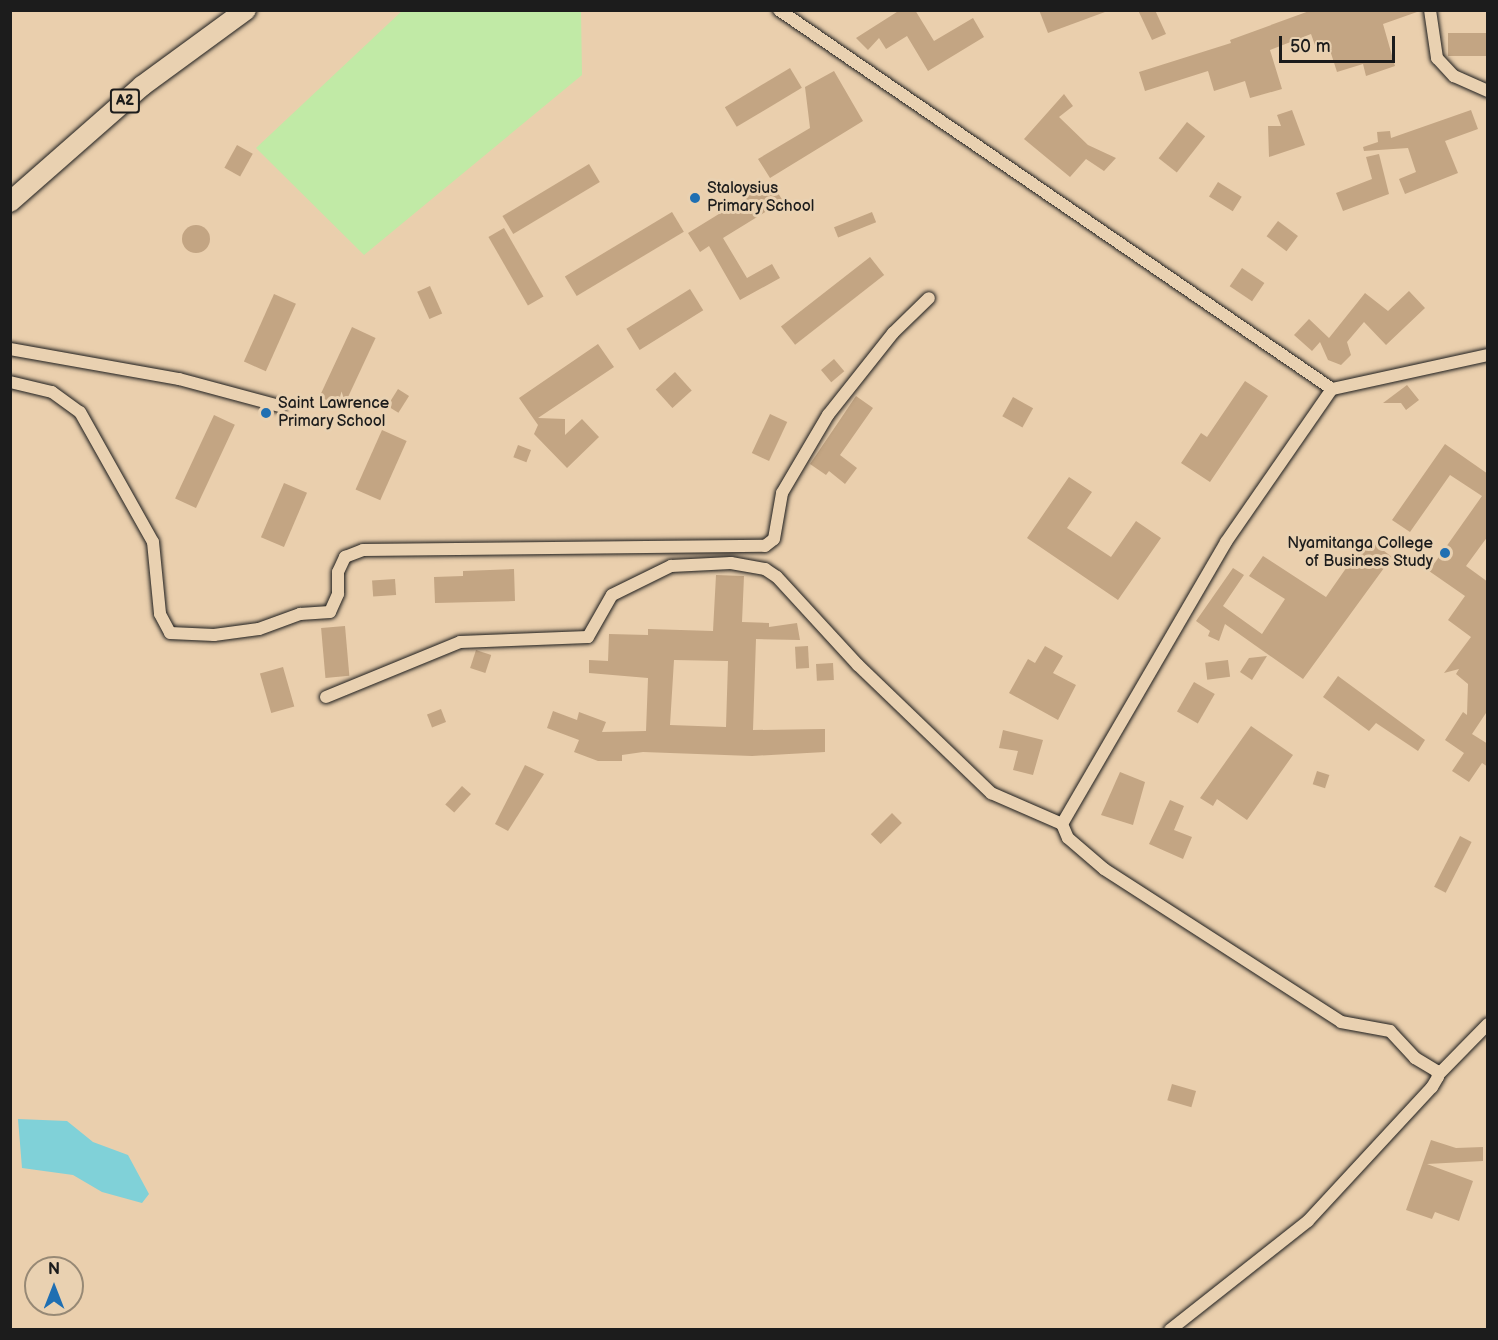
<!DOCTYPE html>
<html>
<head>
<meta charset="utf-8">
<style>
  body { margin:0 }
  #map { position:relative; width:1498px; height:1340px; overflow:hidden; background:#eacfad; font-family:"Balsamiq Sans",sans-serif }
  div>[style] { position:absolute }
  .green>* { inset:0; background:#c1eaa6 }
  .water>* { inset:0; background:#80d1d8 }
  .building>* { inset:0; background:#c3a583; transform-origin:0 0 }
  .round { border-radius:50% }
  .roads { filter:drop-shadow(0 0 2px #1c1c1c) drop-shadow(0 0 2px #1c1c1c) }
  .street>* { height:12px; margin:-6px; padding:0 6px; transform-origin:6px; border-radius:6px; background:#e9d1b1 }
  .primary>* { height:20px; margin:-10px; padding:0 10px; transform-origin:10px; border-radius:10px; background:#e9d1b1 }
  .dots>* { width:16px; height:16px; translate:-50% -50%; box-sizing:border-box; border:3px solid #e9d1b1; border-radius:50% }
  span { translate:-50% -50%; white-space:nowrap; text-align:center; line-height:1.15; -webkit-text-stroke:6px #e9d1b1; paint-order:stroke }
  .shield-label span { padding:2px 4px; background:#e9d1b1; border:2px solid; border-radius:4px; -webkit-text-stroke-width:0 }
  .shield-label { font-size:15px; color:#1c1c1c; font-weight:700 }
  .poi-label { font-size:16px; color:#1c1c1c }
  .left { translate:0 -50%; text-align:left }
  .right { translate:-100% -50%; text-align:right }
  .frame { position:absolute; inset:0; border:12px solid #1c1c1c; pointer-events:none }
  .north { position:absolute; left:24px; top:1256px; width:60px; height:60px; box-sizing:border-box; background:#e9d1b1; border:2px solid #978975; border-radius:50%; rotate:0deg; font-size:16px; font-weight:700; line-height:24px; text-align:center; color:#1c1c1c }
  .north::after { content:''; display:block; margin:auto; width:21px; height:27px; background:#1f6fb2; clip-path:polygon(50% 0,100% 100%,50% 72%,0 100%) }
  .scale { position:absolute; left:1279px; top:36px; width:116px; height:27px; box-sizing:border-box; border:3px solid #1c1c1c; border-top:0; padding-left:8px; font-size:18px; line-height:21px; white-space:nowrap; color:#1c1c1c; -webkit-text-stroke:4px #e9d1b1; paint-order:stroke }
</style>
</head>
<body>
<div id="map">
  <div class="green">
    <div style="clip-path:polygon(403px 10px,581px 11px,582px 75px,364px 255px,256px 148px)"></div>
  </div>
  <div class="water">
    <div style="clip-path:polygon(18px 1119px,67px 1121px,93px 1142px,128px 1155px,149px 1194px,142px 1203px,102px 1192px,73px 1175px,22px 1168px)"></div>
  </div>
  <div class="building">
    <div style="clip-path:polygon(900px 10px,915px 10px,934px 41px,973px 18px,984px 37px,928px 71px,907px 36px,886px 49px,879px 38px,868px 50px,856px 38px)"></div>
    <div style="clip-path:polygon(1039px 10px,1104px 10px,1105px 12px,1048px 33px)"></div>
    <div style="clip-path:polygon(1138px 10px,1155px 10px,1166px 34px,1152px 40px)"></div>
    <div style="clip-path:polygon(1312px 10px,1417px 12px,1383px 24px,1395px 66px,1366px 76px,1363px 64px,1337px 72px,1328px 44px,1316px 48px,1311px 34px,1270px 50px,1282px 89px,1250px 98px,1245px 81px,1214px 91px,1208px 71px,1145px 91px,1139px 72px,1231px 43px,1230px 40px)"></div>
    <div style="left:1488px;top:33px;width:23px;height:40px;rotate:90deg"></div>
    <div style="left:790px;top:68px;width:23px;height:76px;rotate:59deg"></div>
    <div style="clip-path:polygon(834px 71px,863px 121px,770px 178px,758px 159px,810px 128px,805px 87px)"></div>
    <div style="clip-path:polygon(1064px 94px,1073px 106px,1059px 117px,1088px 145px,1116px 158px,1104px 171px,1086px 159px,1070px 177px,1024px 139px)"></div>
    <div style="clip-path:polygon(1292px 110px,1305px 145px,1269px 157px,1268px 126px,1281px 126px,1277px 115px)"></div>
    <div style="clip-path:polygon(1471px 110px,1478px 129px,1445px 141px,1458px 173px,1405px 194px,1399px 179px,1416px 172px,1408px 148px,1364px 151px,1363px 147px,1378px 142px,1377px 132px,1390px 131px,1391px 138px)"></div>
    <div style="left:1187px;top:122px;width:23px;height:46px;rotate:38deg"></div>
    <div style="left:237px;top:145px;width:18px;height:26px;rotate:29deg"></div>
    <div style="clip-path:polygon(1379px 154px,1389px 194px,1343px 211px,1336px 193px,1372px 179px,1366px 157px)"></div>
    <div style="left:589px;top:164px;width:21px;height:101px;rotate:59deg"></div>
    <div style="clip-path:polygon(771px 182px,783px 201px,723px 238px,747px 278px,772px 264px,780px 278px,740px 300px,709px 246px,700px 252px,688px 233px)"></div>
    <div style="left:1218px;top:182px;width:28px;height:17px;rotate:32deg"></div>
    <div style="left:672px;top:212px;width:23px;height:125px;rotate:59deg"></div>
    <div style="left:872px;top:212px;width:11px;height:41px;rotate:68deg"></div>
    <div style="left:1278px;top:221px;width:25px;height:19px;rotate:37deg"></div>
    <div class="round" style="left:182px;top:225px;width:28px;height:28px"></div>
    <div style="left:504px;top:228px;width:79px;height:18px;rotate:60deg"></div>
    <div style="left:870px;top:257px;width:23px;height:113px;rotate:52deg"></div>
    <div style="left:1242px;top:268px;width:27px;height:22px;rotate:34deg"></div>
    <div style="left:430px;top:286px;width:30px;height:14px;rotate:66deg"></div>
    <div style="left:690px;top:289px;width:25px;height:75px;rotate:58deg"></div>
    <div style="clip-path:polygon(1409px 291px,1425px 308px,1386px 345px,1364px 322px,1347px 342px,1351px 355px,1341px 365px,1328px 360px,1320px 342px,1312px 351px,1294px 335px,1309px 319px,1329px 338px,1365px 293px,1388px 311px)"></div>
    <div style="left:274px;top:294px;width:24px;height:74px;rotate:24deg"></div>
    <div style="left:352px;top:327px;width:26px;height:77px;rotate:25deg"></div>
    <div style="clip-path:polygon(598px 344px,614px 367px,538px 418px,565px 419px,565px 435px,582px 419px,599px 437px,567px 468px,534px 434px,538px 425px,519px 398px)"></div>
    <div style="left:834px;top:359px;width:16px;height:17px;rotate:50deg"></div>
    <div style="left:675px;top:372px;width:25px;height:26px;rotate:48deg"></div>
    <div style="clip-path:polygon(1245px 381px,1268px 396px,1210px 482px,1181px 463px,1201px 433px,1207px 437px)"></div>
    <div style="clip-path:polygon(1407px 385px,1419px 400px,1406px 410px,1401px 403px,1383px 403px)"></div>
    <div style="left:398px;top:389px;width:13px;height:20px;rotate:32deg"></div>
    <div style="clip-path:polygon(856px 396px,873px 408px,840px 455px,857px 468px,845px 484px,829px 471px,826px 475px,810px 464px)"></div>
    <div style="left:1013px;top:397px;width:23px;height:22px;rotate:29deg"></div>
    <div style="left:770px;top:414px;width:19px;height:43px;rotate:25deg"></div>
    <div style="left:214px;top:415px;width:23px;height:92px;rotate:25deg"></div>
    <div style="left:382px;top:430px;width:27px;height:65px;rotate:24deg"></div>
    <div style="clip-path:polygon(1445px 444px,1488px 474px,1488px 536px,1466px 566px,1488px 582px,1488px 710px,1472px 734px,1488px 744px,1488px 767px,1482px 763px,1469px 782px,1452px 771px,1464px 753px,1445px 740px,1463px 712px,1467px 715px,1468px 684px,1456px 674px,1459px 669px,1444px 673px,1471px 637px,1448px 620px,1465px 596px,1429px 571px,1482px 496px,1450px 475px,1410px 532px,1392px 520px)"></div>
    <div style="left:518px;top:445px;width:14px;height:13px;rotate:21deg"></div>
    <div style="clip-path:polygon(1069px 477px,1092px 492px,1067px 528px,1111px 557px,1136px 521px,1161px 538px,1118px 600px,1027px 538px)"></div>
    <div style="left:284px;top:483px;width:25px;height:59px;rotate:23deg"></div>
    <div style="clip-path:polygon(1367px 538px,1392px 557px,1303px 679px,1225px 624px,1219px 641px,1208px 636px,1210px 631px,1196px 621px,1233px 568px,1244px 575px,1223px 606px,1262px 634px,1285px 599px,1249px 576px,1263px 556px,1326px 597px)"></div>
    <div style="clip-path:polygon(514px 569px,515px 601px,435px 603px,434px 577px,463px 576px,463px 571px)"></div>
    <div style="clip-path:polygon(evenodd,716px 575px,744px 576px,742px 622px,769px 623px,769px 627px,797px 623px,800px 640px,756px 639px,753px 730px,825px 729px,825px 752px,752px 756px,643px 752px,622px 755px,622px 761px,598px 761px,574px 752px,579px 740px,547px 728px,553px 711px,577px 720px,579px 712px,606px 722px,602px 732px,646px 731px,648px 678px,589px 673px,589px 660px,608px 661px,609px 634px,648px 635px,648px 629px,713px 631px,716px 575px,674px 660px,728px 661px,726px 727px,670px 725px,674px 660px)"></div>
    <div style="left:395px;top:579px;width:16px;height:23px;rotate:86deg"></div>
    <div style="left:345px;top:626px;width:50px;height:24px;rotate:85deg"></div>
    <div style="left:808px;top:646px;width:22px;height:13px;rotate:87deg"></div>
    <div style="clip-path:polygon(1045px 646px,1063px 656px,1053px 673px,1076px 685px,1058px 720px,1009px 693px,1028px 659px,1035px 663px)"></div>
    <div style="left:476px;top:650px;width:16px;height:19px;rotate:18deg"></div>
    <div style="clip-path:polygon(1267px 656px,1252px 680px,1240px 672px,1249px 658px)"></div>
    <div style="left:1228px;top:660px;width:17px;height:23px;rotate:83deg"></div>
    <div style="left:833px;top:663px;width:17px;height:17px;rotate:87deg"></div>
    <div style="left:283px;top:667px;width:41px;height:24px;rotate:74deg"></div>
    <div style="clip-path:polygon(1338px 676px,1425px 740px,1418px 751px,1376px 723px,1369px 731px,1323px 697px)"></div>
    <div style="left:1194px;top:682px;width:24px;height:34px;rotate:30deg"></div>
    <div style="left:441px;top:709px;width:14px;height:15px;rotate:69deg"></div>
    <div style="clip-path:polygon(1251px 726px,1293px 755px,1247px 820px,1217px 799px,1213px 806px,1200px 798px)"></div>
    <div style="clip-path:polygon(1003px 730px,1043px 740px,1033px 775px,1013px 770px,1018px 751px,999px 748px)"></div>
    <div style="clip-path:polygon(525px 765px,544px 774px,508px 831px,495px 824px)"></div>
    <div style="left:1317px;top:771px;width:13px;height:14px;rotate:18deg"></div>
    <div style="clip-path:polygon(1120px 772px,1145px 782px,1133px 825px,1101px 815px)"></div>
    <div style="left:462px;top:786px;width:12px;height:25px;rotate:42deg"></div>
    <div style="clip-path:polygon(1170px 800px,1184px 806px,1174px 830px,1192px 837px,1183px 859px,1149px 844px)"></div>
    <div style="left:892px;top:813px;width:14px;height:30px;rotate:45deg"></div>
    <div style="left:1460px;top:836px;width:13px;height:57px;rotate:27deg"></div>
    <div style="left:1172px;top:1084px;width:25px;height:17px;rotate:16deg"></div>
    <div style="clip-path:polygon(1431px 1140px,1456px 1148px,1483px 1147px,1483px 1161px,1427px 1164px,1473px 1181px,1459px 1221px,1435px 1212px,1432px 1219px,1406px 1210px)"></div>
  </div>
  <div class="roads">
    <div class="street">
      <div style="left:779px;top:10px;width:670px;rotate:34.42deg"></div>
      <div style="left:1332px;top:389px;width:160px;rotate:-12.3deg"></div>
      <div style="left:1430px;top:10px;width:49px;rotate:81.7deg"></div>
      <div style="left:1437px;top:58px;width:25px;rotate:47deg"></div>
      <div style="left:1454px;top:76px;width:37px;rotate:24deg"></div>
      <div style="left:10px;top:349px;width:172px;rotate:10.1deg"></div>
      <div style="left:179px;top:379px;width:105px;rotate:15deg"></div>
      <div style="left:10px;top:382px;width:43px;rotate:13.4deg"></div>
      <div style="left:52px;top:392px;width:34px;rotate:36deg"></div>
      <div style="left:80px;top:412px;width:149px;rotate:60.7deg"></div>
      <div style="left:153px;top:542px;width:72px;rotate:84.4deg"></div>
      <div style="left:160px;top:614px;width:21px;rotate:62deg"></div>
      <div style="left:170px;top:633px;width:44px;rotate:2.6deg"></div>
      <div style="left:214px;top:635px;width:45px;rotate:-7.6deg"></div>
      <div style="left:259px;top:629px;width:44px;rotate:-20.1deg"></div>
      <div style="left:300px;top:614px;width:30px;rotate:-4deg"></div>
      <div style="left:330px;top:612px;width:20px;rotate:-66deg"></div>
      <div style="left:338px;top:594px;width:22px;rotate:-90deg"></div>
      <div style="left:338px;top:572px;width:17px;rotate:-65deg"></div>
      <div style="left:345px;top:557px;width:19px;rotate:-21deg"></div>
      <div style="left:363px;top:550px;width:402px;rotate:-0.6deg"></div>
      <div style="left:765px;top:546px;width:11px;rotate:-38deg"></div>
      <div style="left:774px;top:539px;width:47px;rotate:-80.1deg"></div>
      <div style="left:782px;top:493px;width:91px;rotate:-59.5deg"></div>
      <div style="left:828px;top:415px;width:105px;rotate:-51.6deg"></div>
      <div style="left:893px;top:333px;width:50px;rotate:-44.2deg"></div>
      <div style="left:326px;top:697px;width:145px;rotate:-22.3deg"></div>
      <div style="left:460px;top:642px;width:128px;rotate:-2.2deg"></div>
      <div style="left:588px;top:637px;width:48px;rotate:-60.3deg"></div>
      <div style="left:612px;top:595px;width:66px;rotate:-26.2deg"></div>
      <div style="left:671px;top:566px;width:60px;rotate:-2.9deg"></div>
      <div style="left:731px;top:563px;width:35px;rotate:10deg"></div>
      <div style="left:765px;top:569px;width:14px;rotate:34deg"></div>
      <div style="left:777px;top:577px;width:120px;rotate:47.4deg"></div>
      <div style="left:858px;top:665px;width:185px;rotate:43.9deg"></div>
      <div style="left:991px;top:793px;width:77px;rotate:23.6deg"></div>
      <div style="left:1062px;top:824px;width:15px;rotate:67deg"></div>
      <div style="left:1068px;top:838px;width:48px;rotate:40.7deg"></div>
      <div style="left:1104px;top:869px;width:282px;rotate:32.8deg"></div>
      <div style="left:1341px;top:1022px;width:50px;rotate:10.4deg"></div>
      <div style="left:1390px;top:1031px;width:37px;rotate:47deg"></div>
      <div style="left:1415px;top:1058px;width:26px;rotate:31deg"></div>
      <div style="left:1437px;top:1071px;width:6px;rotate:81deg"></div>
      <div style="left:1438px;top:1077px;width:12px;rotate:121deg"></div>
      <div style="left:1432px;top:1087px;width:183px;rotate:132.8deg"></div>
      <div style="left:1308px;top:1221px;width:176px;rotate:141.7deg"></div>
      <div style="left:1062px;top:824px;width:326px;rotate:-59.8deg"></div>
      <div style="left:1226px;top:542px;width:186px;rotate:-55.3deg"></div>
      <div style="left:1439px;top:1074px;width:70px;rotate:-45.6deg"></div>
    </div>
    <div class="primary">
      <div style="left:10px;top:202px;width:176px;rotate:-41.3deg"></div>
      <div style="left:142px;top:86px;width:129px;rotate:-36.2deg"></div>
    </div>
  </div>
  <div class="dots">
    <div style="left:695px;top:198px;background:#1f6fb2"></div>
    <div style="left:266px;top:413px;background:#1f6fb2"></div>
    <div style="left:1445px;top:553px;background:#1f6fb2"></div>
  </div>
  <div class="shield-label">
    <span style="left:125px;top:101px">A2</span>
  </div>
  <div class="poi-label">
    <span class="left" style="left:707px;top:198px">Staloysius<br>Primary School</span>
    <span class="left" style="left:278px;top:413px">Saint Lawrence<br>Primary School</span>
    <span class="right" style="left:1433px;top:553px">Nyamitanga College<br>of Business Study</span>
  </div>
  <div class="frame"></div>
  <div class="north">N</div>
  <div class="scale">50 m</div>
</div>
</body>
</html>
